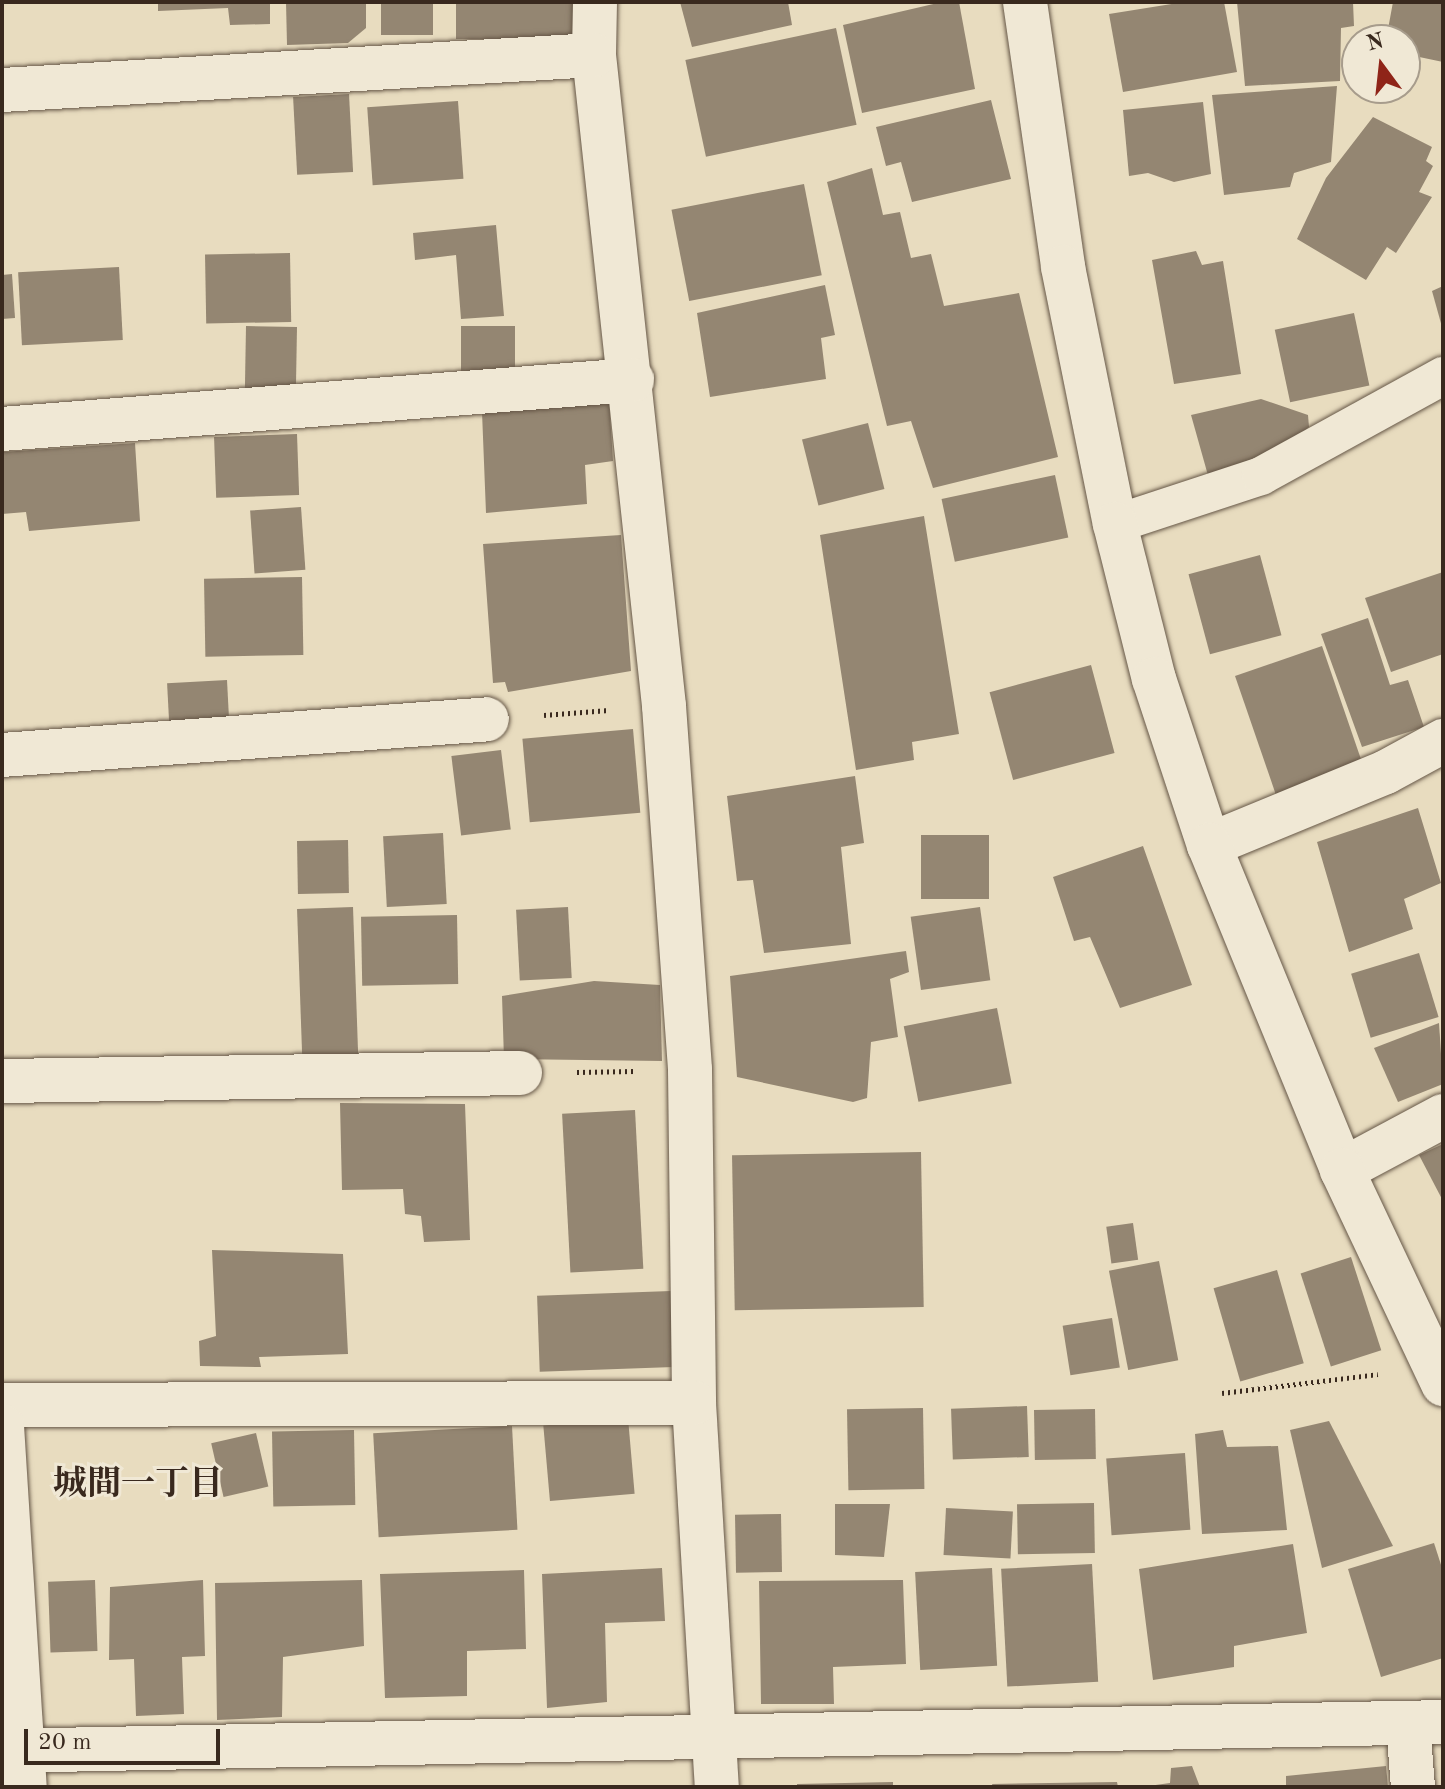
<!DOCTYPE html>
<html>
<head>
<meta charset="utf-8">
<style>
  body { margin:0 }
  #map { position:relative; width:1445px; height:1789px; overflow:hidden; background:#e8dcbf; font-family:"Old Standard TT","Noto Serif JP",serif }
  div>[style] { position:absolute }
  .building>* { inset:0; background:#948672; transform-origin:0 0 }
  .path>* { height:5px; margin-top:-2.5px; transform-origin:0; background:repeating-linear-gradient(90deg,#39291e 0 2px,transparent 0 6px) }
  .roads { filter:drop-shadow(0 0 2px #655646) drop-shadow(0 0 2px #655646) }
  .lane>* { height:38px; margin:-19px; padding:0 19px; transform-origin:19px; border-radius:19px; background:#f0e8d5 }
  .street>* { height:44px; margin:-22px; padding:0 22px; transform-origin:22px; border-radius:22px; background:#f0e8d5 }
  .secondary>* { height:44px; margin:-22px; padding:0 22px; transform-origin:22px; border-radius:22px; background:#f0e8d5 }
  span { translate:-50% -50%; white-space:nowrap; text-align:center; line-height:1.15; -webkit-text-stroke:6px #f0e8d5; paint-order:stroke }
  .neighbourhood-label { font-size:34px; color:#39291e; font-weight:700 }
  .frame { position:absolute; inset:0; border:4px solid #39291e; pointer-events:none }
  .north { position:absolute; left:1341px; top:24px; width:80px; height:80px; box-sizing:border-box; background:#f0e8d5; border:2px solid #a79c8c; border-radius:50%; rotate:345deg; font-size:22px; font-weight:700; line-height:32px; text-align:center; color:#39291e }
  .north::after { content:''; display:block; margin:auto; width:28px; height:36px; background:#8f2418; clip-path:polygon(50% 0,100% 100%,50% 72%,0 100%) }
  .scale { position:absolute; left:24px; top:1729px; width:196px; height:36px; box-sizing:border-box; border:4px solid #39291e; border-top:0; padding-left:10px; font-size:24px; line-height:28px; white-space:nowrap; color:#39291e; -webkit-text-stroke:6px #f0e8d5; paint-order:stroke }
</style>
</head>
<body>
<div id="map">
  <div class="building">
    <div style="clip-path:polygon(158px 2px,270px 2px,270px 24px,230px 25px,228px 8px,158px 11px)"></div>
    <div style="clip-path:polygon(286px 2px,366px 2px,366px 28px,348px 43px,287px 45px)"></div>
    <div style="left:381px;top:2px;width:52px;height:33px"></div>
    <div style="left:456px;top:2px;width:124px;height:37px"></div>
    <div style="clip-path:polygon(680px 2px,788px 2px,792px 25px,692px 47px)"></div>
    <div style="clip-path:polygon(942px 2px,959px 2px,975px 89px,862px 113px,843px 25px)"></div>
    <div style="clip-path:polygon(1184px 2px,1224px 2px,1237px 72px,1123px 92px,1109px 14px)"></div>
    <div style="clip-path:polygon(1237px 2px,1353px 2px,1354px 26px,1341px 28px,1340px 81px,1245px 86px)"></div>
    <div style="clip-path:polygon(1393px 2px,1443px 2px,1443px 62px,1405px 54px,1405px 40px,1386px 40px)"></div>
    <div style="left:836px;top:28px;width:99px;height:154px;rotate:78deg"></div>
    <div style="clip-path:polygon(1337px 86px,1331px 162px,1294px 173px,1290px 187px,1224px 195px,1212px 95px)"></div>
    <div style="left:349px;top:94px;width:78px;height:56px;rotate:87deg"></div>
    <div style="clip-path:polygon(991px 100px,1011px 179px,912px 202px,901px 162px,886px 166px,876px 127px)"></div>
    <div style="left:458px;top:101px;width:78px;height:91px;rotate:86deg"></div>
    <div style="clip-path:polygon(1203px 102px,1211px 174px,1174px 182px,1148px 173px,1129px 176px,1123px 110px)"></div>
    <div style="clip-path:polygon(1373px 117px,1432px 147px,1426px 161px,1433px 166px,1419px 192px,1432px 197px,1396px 253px,1387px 247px,1366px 280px,1297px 239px,1326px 178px)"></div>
    <div style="clip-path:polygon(872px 168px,883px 215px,900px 212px,911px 258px,931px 254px,944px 306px,1019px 293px,1058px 457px,933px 488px,911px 421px,887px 426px,827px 182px)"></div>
    <div style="left:804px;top:184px;width:93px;height:135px;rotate:79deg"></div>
    <div style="clip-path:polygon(496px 225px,504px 316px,461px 319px,456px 255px,415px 260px,413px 233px)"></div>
    <div style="clip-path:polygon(1196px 251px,1202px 265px,1223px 261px,1241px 374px,1174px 384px,1152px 260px)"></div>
    <div style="left:290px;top:253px;width:69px;height:85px;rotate:89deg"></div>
    <div style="left:119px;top:267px;width:73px;height:101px;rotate:87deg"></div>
    <div style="clip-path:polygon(12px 274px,15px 318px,2px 319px,2px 275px)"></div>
    <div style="clip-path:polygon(825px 285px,835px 335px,821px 338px,826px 379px,710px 397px,697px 313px)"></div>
    <div style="clip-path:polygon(1443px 286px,1443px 327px,1442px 327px,1432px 291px)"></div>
    <div style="left:1354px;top:313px;width:74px;height:81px;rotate:78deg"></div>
    <div style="left:461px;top:326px;width:54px;height:48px"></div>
    <div style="left:297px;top:327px;width:62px;height:51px;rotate:91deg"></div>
    <div style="clip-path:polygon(609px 399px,613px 461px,585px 465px,587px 504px,486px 513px,482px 412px)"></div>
    <div style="clip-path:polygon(1261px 399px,1308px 415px,1309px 427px,1269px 462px,1209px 479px,1191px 415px)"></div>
    <div style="left:868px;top:423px;width:68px;height:68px;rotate:76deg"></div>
    <div style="left:297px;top:434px;width:61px;height:83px;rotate:88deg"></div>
    <div style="clip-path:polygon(135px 443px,140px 521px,29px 531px,26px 512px,2px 514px,2px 452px)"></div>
    <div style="left:1055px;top:475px;width:64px;height:116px;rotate:78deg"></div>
    <div style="left:301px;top:507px;width:63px;height:51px;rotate:86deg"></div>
    <div style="clip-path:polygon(924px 516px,959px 734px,912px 742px,914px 760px,856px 770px,820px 535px)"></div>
    <div style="clip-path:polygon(621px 535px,631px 671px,508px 692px,505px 682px,493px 683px,483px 544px)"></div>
    <div style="left:1260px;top:555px;width:83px;height:74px;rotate:75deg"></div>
    <div style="clip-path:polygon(1443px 572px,1443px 654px,1391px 672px,1365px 598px)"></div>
    <div style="left:302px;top:577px;width:78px;height:98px;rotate:89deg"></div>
    <div style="clip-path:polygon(1368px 618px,1390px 685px,1408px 680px,1424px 727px,1362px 747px,1321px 634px)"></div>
    <div style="left:1322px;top:646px;width:125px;height:92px;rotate:71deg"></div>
    <div style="left:1091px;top:665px;width:91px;height:105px;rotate:75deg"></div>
    <div style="left:227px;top:680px;width:42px;height:60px;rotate:87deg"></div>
    <div style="left:633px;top:729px;width:84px;height:111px;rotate:85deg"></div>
    <div style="left:501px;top:750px;width:80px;height:50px;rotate:83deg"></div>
    <div style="clip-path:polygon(855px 776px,864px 843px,841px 847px,851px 944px,764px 953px,753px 880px,737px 881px,727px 796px)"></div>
    <div style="clip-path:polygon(1418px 808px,1441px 883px,1404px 899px,1413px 929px,1349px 952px,1317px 842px)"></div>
    <div style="left:443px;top:833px;width:71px;height:60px;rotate:87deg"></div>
    <div style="left:989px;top:835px;width:64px;height:68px;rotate:90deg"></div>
    <div style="left:348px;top:840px;width:53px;height:51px;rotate:89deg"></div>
    <div style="clip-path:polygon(1143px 846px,1192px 985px,1120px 1008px,1090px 937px,1074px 941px,1053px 877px)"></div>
    <div style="left:353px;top:907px;width:147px;height:56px;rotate:88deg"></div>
    <div style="left:568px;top:907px;width:71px;height:52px;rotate:87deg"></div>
    <div style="left:980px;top:907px;width:74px;height:70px;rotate:82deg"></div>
    <div style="left:457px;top:915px;width:69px;height:96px;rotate:89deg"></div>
    <div style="clip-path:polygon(906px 951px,909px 972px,890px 979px,898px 1037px,871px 1042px,867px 1098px,853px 1102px,737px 1077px,730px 976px)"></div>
    <div style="left:1419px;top:953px;width:67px;height:71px;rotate:73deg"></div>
    <div style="clip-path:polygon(594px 981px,660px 985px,662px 1061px,504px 1059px,502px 996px)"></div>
    <div style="left:997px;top:1008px;width:77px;height:95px;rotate:79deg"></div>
    <div style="clip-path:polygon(1439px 1023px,1443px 1084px,1398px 1102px,1374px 1048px)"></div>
    <div style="clip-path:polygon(340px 1103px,465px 1104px,470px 1240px,424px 1242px,421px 1216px,405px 1214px,403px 1189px,342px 1190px)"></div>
    <div style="left:635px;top:1110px;width:159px;height:73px;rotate:87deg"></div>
    <div style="clip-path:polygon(1443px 1144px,1443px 1201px,1419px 1155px)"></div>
    <div style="left:921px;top:1152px;width:155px;height:189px;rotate:89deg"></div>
    <div style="left:1133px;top:1223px;width:37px;height:27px;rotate:82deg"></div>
    <div style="clip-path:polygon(212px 1250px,343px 1254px,348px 1354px,259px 1357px,261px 1367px,200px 1366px,199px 1341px,216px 1336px)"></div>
    <div style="left:1351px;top:1257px;width:98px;height:53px;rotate:72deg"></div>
    <div style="left:1159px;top:1261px;width:101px;height:51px;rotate:79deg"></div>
    <div style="left:1277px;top:1270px;width:97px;height:66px;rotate:74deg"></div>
    <div style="left:671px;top:1291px;width:76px;height:134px;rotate:88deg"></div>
    <div style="left:1112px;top:1318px;width:50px;height:50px;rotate:81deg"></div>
    <div style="left:1027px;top:1406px;width:51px;height:76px;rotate:88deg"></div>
    <div style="left:923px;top:1408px;width:81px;height:76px;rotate:89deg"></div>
    <div style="left:1095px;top:1409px;width:50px;height:61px;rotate:89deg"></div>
    <div style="left:628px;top:1418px;width:76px;height:85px;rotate:85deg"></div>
    <div style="clip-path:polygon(1329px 1421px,1393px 1546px,1322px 1568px,1290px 1430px)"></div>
    <div style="left:512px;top:1426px;width:104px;height:139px;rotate:87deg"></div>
    <div style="left:354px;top:1430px;width:75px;height:82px;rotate:89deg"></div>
    <div style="clip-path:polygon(1223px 1430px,1227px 1447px,1278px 1446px,1287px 1530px,1202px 1534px,1195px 1434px)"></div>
    <div style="left:256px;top:1433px;width:55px;height:46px;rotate:77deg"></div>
    <div style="left:1185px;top:1453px;width:77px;height:79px;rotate:86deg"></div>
    <div style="left:1094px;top:1503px;width:50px;height:77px;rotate:89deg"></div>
    <div style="clip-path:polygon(835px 1504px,890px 1504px,884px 1557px,835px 1555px)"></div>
    <div style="left:946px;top:1508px;width:67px;height:47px;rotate:3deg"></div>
    <div style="left:781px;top:1514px;width:58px;height:46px;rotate:89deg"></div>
    <div style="clip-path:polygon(1434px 1543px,1443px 1571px,1443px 1658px,1381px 1677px,1348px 1569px)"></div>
    <div style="clip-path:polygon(1293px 1544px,1307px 1633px,1234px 1646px,1234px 1667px,1153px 1680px,1139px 1569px)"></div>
    <div style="left:1092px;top:1564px;width:118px;height:91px;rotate:87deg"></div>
    <div style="clip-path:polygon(662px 1568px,665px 1621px,605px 1623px,607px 1702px,547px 1708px,542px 1574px)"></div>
    <div style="left:992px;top:1568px;width:98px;height:77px;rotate:87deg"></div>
    <div style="clip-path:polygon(524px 1570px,526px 1649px,467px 1651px,467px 1696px,385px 1698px,380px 1574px)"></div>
    <div style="left:95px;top:1580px;width:71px;height:47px;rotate:88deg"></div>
    <div style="clip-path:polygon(203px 1580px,205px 1656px,182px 1657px,184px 1714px,136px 1716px,134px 1659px,109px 1660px,110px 1587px)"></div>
    <div style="clip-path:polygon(362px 1580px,364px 1646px,283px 1657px,282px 1717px,217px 1720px,215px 1583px)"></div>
    <div style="clip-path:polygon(903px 1580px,906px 1664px,833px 1667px,834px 1704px,761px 1704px,759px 1581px)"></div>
    <div style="clip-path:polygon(1192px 1766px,1200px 1787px,1141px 1787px,1170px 1783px,1171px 1768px)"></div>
    <div style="clip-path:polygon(1386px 1766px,1388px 1787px,1286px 1787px,1286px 1776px)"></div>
    <div style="clip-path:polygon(893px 1782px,893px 1787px,797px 1787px,797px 1784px)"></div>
    <div style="clip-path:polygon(1117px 1782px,1118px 1787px,993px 1787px,992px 1784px)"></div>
  </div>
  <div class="path">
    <div style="left:544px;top:715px;width:65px;rotate:-4.4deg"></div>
    <div style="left:577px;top:1072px;width:58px;rotate:-1deg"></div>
    <div style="left:1222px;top:1393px;width:157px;rotate:-6.9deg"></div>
  </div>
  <div class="roads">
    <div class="lane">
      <div style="left:1115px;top:524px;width:154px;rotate:-18.2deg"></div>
      <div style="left:1261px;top:476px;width:208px;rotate:-28.8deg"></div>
    </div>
    <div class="street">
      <div style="left:595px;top:2px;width:53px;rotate:91.1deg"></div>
      <div style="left:594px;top:55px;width:655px;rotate:83.86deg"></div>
      <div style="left:664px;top:706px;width:365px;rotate:85.9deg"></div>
      <div style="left:690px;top:1070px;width:333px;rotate:89.3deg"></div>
      <div style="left:694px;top:1403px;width:385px;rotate:86.6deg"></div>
      <div style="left:2px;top:90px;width:593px;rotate:-3.38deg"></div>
      <div style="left:2px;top:429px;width:632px;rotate:-4.45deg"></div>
      <div style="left:2px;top:755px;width:486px;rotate:-4.2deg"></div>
      <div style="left:1209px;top:845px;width:191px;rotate:-22.4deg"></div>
      <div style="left:1386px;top:772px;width:65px;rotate:-28.5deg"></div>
      <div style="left:2px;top:1081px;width:518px;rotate:-0.88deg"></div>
      <div style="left:1342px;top:1170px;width:115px;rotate:-28.1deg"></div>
      <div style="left:2px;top:1405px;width:692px;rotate:-0.17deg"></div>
      <div style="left:2px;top:1426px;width:362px;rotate:86.4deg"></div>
      <div style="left:1408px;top:1725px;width:62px;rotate:85.4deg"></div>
      <div style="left:2px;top:1751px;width:1441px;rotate:-1.15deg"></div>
    </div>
    <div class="secondary">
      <div style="left:1025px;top:2px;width:268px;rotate:81.8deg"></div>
      <div style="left:1063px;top:267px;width:262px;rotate:78.6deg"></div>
      <div style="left:1115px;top:524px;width:160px;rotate:75.9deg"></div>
      <div style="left:1154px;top:679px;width:175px;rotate:71.7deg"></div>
      <div style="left:1209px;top:845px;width:351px;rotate:67.7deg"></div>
      <div style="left:1342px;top:1170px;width:237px;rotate:64.7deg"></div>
    </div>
  </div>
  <div class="neighbourhood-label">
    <span style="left:138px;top:1486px">城間一丁目</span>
  </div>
  <div class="frame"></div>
  <div class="north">N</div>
  <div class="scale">20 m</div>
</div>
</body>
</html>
